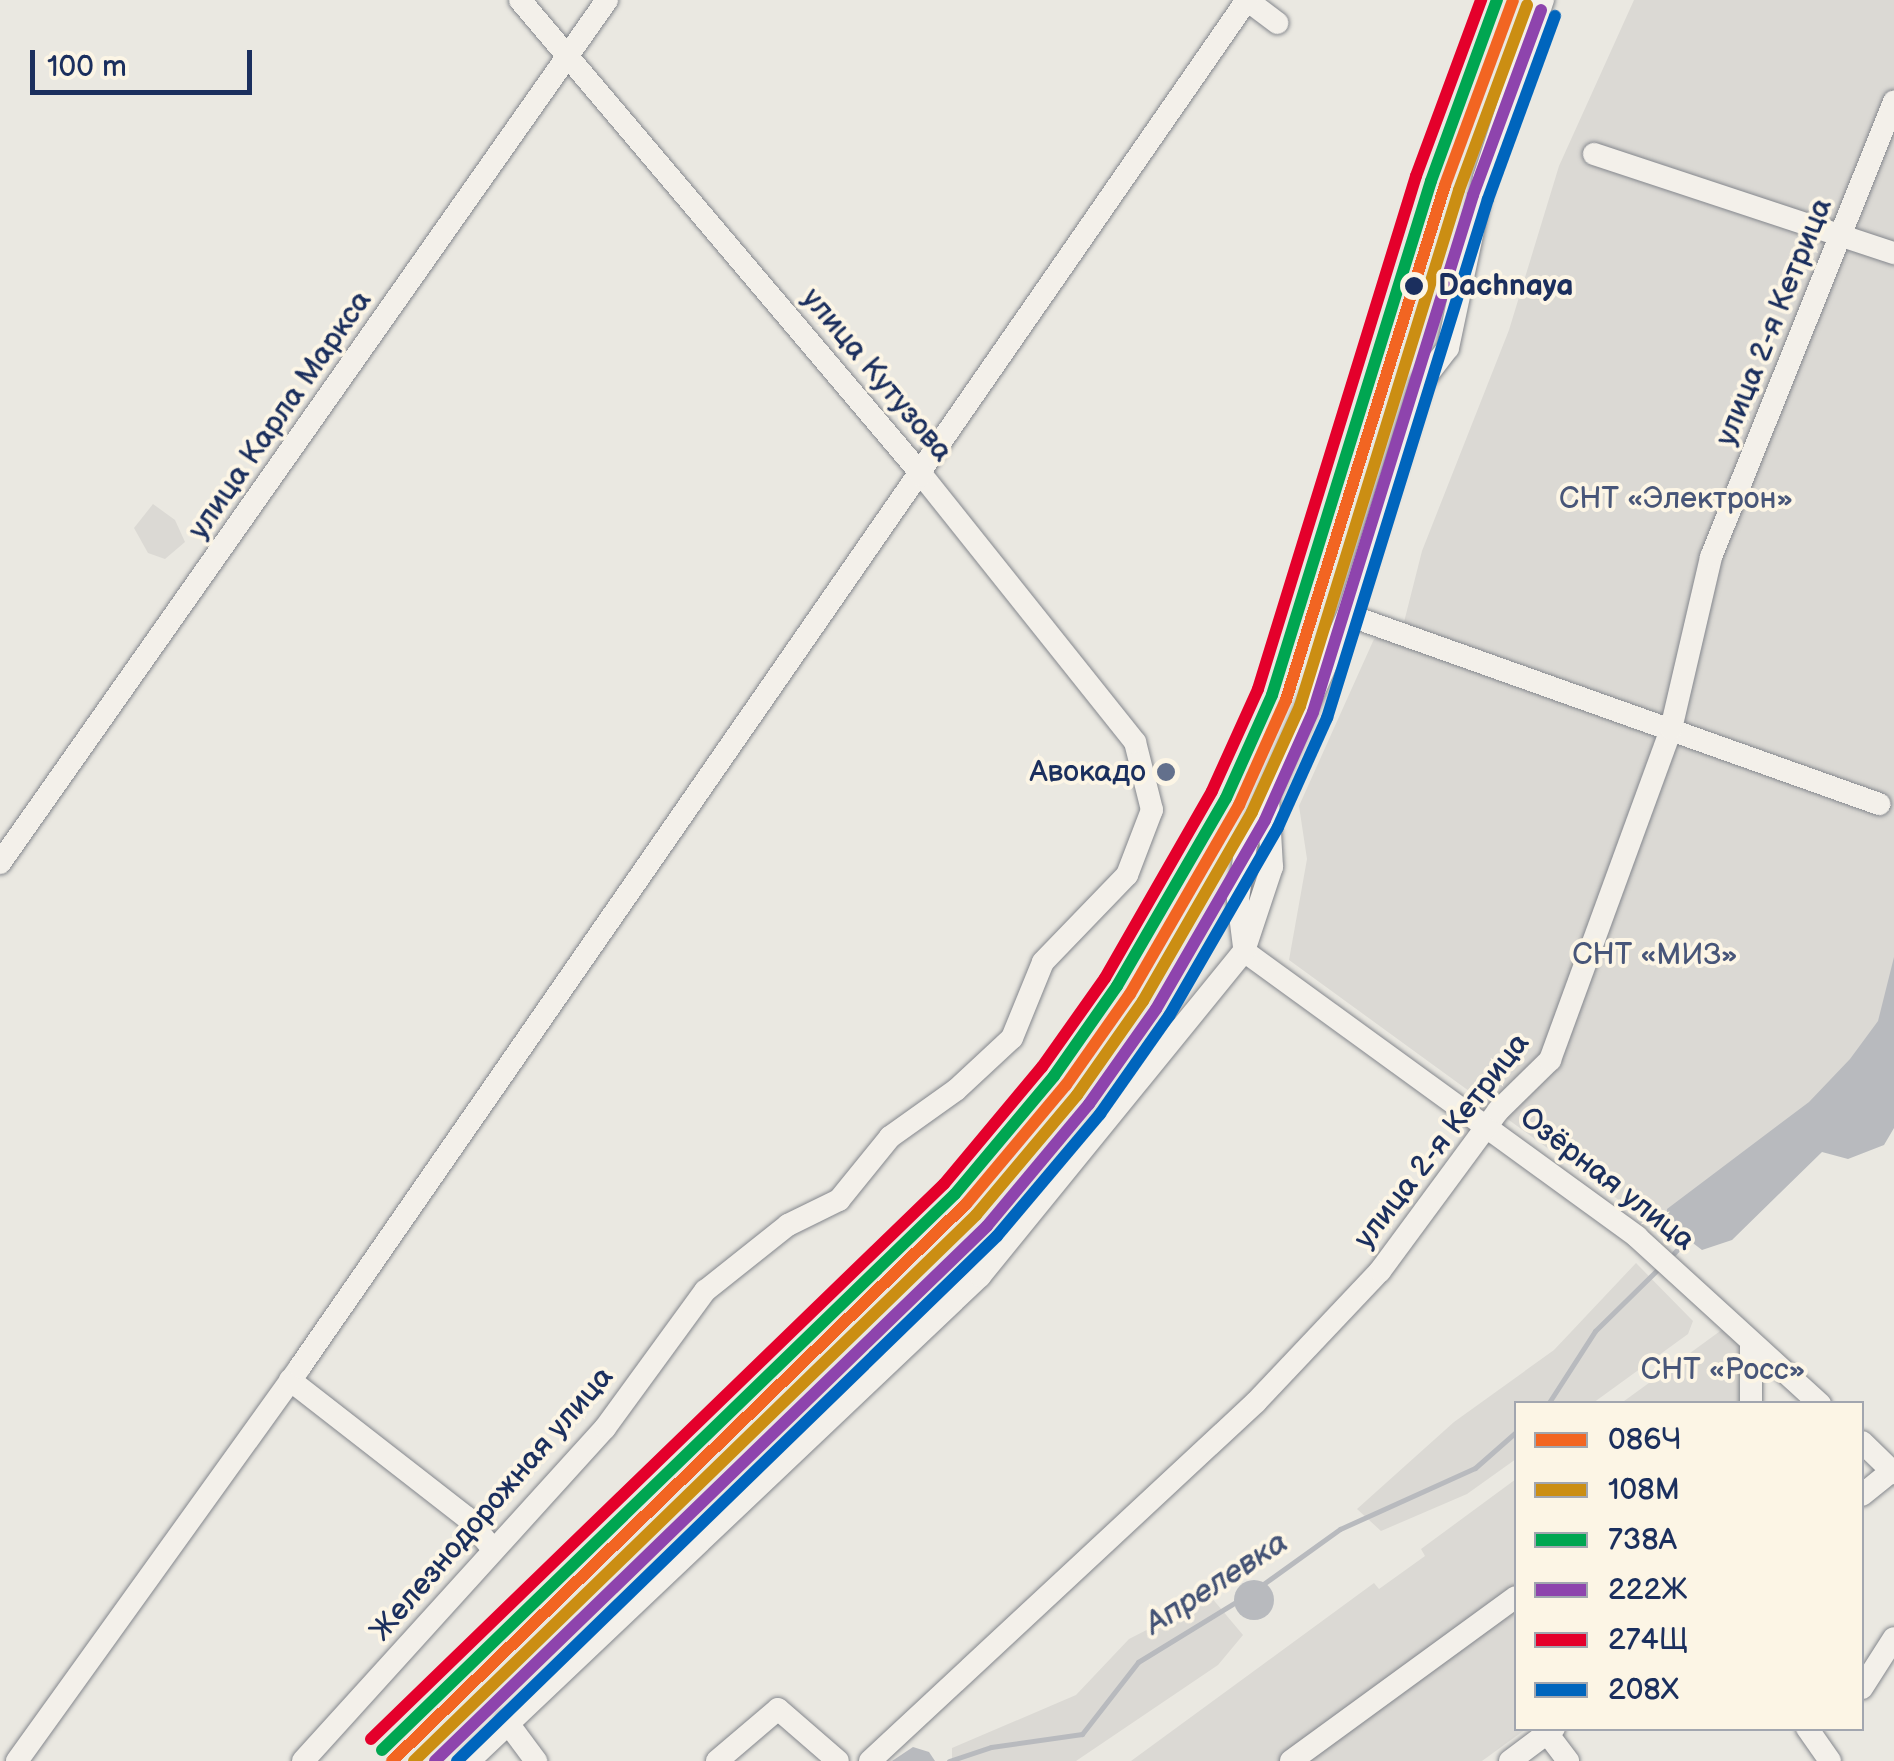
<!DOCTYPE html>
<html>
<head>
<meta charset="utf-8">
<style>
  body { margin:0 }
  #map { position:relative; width:1894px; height:1761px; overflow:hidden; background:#eae8e1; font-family:"Balsamiq Sans",sans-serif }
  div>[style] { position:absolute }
  .green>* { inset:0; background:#dbd9d4 }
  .water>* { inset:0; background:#b8babe }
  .round { border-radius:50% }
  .stream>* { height:5px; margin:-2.5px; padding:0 2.5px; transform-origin:2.5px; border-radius:2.5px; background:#b8babe }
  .roads { filter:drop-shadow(0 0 2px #84878d) drop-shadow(0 0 2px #84878d) }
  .minor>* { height:22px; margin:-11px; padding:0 11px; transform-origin:11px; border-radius:11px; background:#f3f0ea }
  .rail-1>* { height:12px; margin:-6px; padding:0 6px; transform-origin:6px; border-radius:6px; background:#f26522 }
  .rail-2>* { height:12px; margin:-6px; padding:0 6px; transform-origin:6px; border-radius:6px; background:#cb8e13 }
  .rail-3>* { height:12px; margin:-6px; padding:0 6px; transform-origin:6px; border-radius:6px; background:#00a651 }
  .rail-4>* { height:12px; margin:-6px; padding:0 6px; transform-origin:6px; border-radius:6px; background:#8e44ad }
  .rail-5>* { height:12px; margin:-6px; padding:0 6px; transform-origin:6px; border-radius:6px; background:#e4002b }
  .rail-6>* { height:12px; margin:-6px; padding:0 6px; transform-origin:6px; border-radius:6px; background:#0065bd }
  .dots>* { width:28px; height:28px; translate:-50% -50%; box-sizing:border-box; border:5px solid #fcf5e5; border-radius:50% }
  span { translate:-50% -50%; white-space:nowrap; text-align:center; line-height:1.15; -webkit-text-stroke:8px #fcf5e5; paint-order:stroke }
  .stop-label { font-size:30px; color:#1b2f5e; font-weight:700 }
  .left { translate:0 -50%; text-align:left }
  .street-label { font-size:30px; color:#1b2f5e }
  .park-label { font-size:30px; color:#485679 }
  .poi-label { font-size:30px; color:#1b2f5e }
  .right { translate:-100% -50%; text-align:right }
  .water-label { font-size:32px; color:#445376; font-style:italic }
  .legend { position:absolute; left:1514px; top:1401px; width:350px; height:330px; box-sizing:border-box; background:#fcf5e5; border:2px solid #a2a6af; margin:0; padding:12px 18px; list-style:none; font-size:30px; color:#1b2f5e }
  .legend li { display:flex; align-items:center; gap:20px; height:50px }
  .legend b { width:50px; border:2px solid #a2a6af }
  .scale { position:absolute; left:30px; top:50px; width:222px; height:45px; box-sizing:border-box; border:5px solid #1b2f5e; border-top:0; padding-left:12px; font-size:30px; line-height:35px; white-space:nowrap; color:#1b2f5e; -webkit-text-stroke:8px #fcf5e5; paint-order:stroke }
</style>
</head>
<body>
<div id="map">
  <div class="green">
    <div style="clip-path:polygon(1634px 0,1894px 0,1894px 1018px,1823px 1104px,1653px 1225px,1289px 960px,1307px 859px,1299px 806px,1374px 639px,1401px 634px,1422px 551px,1509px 330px,1559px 166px)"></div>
    <div style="clip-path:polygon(153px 504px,175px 520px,185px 542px,165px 559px,148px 553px,134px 528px)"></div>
    <div style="clip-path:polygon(1636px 1263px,1693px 1321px,1688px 1334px,1593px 1403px,1516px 1404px,1516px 1459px,1467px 1494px,1381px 1531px,1357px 1509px,1454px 1422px,1554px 1350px)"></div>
    <div style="clip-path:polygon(1734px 1321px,1764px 1378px,1762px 1403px,1620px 1404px)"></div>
    <div style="clip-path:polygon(1516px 1479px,1516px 1728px,1526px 1729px,1482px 1761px,1131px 1761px,1374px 1583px,1379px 1589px,1425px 1556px,1421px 1549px)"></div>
    <div style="clip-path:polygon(1211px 1597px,1243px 1635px,1218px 1665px,1076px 1761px,952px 1761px,952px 1748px,1076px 1695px,1129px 1639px)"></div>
  </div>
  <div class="water">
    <div style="clip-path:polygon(1894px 957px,1894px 1128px,1884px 1145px,1848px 1159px,1822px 1152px,1732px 1240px,1702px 1250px,1668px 1224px,1667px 1209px,1809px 1102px,1850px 1059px,1878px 1021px)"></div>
    <div class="round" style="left:1234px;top:1580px;width:40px;height:40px"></div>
    <div style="clip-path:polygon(913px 1747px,929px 1752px,935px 1761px,892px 1761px)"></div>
  </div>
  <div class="stream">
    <div style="left:1674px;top:1253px;width:19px;rotate:-47deg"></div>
    <div style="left:1548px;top:1404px;width:87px;rotate:-57.2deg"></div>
    <div style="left:1595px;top:1331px;width:87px;rotate:-44.5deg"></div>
    <div style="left:1262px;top:1585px;width:96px;rotate:-35.7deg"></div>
    <div style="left:1340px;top:1529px;width:148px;rotate:-24.3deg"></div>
    <div style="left:1475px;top:1468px;width:55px;rotate:-41.3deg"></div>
    <div style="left:949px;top:1761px;width:44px;rotate:-18.4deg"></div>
    <div style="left:991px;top:1747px;width:92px;rotate:-8.1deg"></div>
    <div style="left:1082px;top:1734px;width:91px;rotate:-52.1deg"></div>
    <div style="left:1138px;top:1662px;width:115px;rotate:-31.5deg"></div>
  </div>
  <div class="roads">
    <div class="minor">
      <div style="left:1247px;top:0;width:38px;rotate:37deg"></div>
      <div style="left:1594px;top:154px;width:316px;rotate:18.3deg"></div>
      <div style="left:1348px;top:615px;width:564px;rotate:19.59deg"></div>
      <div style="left:0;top:863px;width:1055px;rotate:-54.88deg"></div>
      <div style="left:1244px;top:947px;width:48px;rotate:-97.1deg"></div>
      <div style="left:1238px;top:899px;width:55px;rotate:-81.6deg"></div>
      <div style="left:1246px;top:845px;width:252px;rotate:-66.1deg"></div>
      <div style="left:1348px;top:615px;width:243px;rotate:-72.5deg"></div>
      <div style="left:1421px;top:383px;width:44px;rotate:-52.4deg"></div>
      <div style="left:1448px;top:348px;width:174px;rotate:-78deg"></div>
      <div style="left:1484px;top:178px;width:188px;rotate:-71.7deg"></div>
      <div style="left:1244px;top:951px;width:486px;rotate:36deg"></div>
      <div style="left:1637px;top:1237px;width:248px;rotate:42.4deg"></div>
      <div style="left:290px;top:1380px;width:223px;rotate:37.9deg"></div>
      <div style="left:466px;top:1517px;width:40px;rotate:50deg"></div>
      <div style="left:1751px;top:1404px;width:58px;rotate:-90deg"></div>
      <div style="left:1862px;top:1442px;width:45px;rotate:44.1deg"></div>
      <div style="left:1862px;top:1495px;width:38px;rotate:-39deg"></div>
      <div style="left:1862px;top:1688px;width:59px;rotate:-57.4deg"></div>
      <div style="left:507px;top:1722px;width:49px;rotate:53.4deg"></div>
      <div style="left:1807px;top:1728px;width:40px;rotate:55.1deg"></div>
      <div style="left:1547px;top:1733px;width:35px;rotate:53deg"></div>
      <div style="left:17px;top:1761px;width:485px;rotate:-54.3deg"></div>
      <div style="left:300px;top:1367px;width:1663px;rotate:-55.29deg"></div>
      <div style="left:303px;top:1761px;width:450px;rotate:-47.8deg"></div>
      <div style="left:605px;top:1428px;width:170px;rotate:-53.9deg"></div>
      <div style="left:705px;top:1291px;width:106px;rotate:-38.5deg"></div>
      <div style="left:788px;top:1225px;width:57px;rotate:-26.1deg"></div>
      <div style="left:839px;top:1200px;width:81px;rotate:-51deg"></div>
      <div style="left:890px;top:1137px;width:81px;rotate:-35.5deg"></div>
      <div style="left:956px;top:1090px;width:76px;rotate:-42.9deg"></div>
      <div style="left:1012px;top:1038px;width:82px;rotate:-67.8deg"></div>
      <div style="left:1043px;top:962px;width:121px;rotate:-46deg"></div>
      <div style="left:1127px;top:875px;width:70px;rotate:-69deg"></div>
      <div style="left:1152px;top:810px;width:70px;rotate:-104deg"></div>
      <div style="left:1135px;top:742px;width:342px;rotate:-128.6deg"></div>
      <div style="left:922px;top:475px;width:622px;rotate:-130.24deg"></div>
      <div style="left:469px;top:1761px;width:705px;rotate:-43.5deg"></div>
      <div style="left:980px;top:1276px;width:419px;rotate:-50.9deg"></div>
      <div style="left:1244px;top:951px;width:89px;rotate:-71.6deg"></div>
      <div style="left:1272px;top:867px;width:70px;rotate:-93.3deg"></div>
      <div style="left:717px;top:1761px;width:80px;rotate:-40.4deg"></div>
      <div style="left:778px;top:1709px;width:79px;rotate:40.9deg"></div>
      <div style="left:870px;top:1761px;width:527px;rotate:-42.92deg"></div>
      <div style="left:1256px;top:1402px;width:180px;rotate:-46.6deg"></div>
      <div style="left:1380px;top:1271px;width:199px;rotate:-53.6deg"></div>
      <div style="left:1498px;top:1111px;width:73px;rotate:-44.4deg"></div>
      <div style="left:1550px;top:1060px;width:352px;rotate:-69.9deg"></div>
      <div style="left:1671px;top:729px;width:177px;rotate:-76.9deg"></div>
      <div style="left:1711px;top:557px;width:491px;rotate:-68.1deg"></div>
      <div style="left:1291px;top:1761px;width:278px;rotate:-36.1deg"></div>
      <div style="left:1510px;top:1761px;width:55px;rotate:-36.9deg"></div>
    </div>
  </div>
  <div class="rail-1">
    <div style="left:392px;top:1761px;width:800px;rotate:-44.14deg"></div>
    <div style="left:966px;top:1204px;width:155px;rotate:-50deg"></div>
    <div style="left:1066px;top:1085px;width:111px;rotate:-54.9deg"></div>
    <div style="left:1130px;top:994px;width:218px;rotate:-60deg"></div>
    <div style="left:1239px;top:805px;width:115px;rotate:-65.9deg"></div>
    <div style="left:1286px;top:700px;width:539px;rotate:-72.84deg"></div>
    <div style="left:1445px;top:185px;width:197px;rotate:-69.8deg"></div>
  </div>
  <div class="rail-2">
    <div style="left:414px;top:1761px;width:784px;rotate:-44.17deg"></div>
    <div style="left:976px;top:1215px;width:157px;rotate:-49.9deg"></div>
    <div style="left:1077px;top:1095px;width:115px;rotate:-54.9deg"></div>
    <div style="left:1143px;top:1001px;width:218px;rotate:-60deg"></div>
    <div style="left:1252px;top:812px;width:116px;rotate:-65.6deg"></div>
    <div style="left:1300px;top:706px;width:540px;rotate:-72.87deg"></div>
    <div style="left:1459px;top:190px;width:197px;rotate:-69.8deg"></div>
  </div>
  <div class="rail-3">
    <div style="left:382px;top:1750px;width:798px;rotate:-44.14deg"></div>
    <div style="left:955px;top:1194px;width:154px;rotate:-50deg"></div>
    <div style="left:1054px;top:1076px;width:110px;rotate:-55deg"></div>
    <div style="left:1117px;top:986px;width:217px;rotate:-59.9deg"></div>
    <div style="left:1226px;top:798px;width:113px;rotate:-65.9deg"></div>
    <div style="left:1272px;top:695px;width:538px;rotate:-72.81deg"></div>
    <div style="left:1431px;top:181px;width:193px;rotate:-70deg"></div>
  </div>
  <div class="rail-4">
    <div style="left:435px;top:1761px;width:769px;rotate:-44.1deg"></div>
    <div style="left:987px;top:1226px;width:159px;rotate:-50.1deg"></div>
    <div style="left:1089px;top:1104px;width:116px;rotate:-54.8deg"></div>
    <div style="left:1156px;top:1009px;width:218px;rotate:-60deg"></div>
    <div style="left:1265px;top:820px;width:118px;rotate:-66deg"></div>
    <div style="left:1313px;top:712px;width:541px;rotate:-72.8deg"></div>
    <div style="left:1473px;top:195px;width:197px;rotate:-69.8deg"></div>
  </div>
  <div class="rail-5">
    <div style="left:371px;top:1739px;width:798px;rotate:-44.09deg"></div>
    <div style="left:944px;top:1184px;width:153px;rotate:-50.1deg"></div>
    <div style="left:1042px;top:1067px;width:109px;rotate:-54.7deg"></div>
    <div style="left:1105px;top:978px;width:215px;rotate:-60.2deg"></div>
    <div style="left:1212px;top:791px;width:112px;rotate:-65.7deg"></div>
    <div style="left:1258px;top:689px;width:537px;rotate:-72.88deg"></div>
    <div style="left:1416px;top:176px;width:188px;rotate:-69.7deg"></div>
  </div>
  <div class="rail-6">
    <div style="left:457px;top:1761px;width:753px;rotate:-44.19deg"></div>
    <div style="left:997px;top:1236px;width:160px;rotate:-49.8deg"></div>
    <div style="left:1100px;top:1114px;width:120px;rotate:-54.9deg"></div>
    <div style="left:1169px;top:1016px;width:218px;rotate:-60deg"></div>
    <div style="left:1278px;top:827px;width:120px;rotate:-65.8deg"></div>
    <div style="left:1327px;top:718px;width:543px;rotate:-72.77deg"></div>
    <div style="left:1488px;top:199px;width:195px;rotate:-69.9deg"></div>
  </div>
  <div class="dots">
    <div style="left:1414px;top:286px;background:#1b2f5e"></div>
    <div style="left:1166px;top:772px;background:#63708c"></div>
  </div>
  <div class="stop-label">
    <span class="left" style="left:1438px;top:286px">Dachnaya</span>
  </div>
  <div class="street-label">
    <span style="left:1774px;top:322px;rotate:-68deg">улица 2-я Кетрица</span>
    <span style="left:877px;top:375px;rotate:50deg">улица Кутузова</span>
    <span style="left:280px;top:415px;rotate:-55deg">улица Карла Маркса</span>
    <span style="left:1442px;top:1141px;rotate:-52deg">улица 2-я Кетрица</span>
    <span style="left:1607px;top:1179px;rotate:38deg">Озёрная улица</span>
    <span style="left:492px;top:1504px;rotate:-49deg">Железнодорожная улица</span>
  </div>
  <div class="park-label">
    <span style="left:1676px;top:499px">СНТ «Электрон»</span>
    <span style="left:1655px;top:955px">СНТ «МИЗ»</span>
    <span style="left:1723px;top:1370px">СНТ «Росс»</span>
  </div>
  <div class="poi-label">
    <span class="right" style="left:1146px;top:772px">Авокадо</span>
  </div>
  <div class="water-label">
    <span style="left:1217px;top:1584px;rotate:-33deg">Апрелевка</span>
  </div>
  <ul class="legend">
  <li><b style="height:12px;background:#f26522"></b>086Ч</li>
  <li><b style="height:12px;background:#cb8e13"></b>108М</li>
  <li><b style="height:12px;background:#00a651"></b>738А</li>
  <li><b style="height:12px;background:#8e44ad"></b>222Ж</li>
  <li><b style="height:12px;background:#e4002b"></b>274Щ</li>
  <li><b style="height:12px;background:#0065bd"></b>208Х</li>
  </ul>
  <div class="scale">100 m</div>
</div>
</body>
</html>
